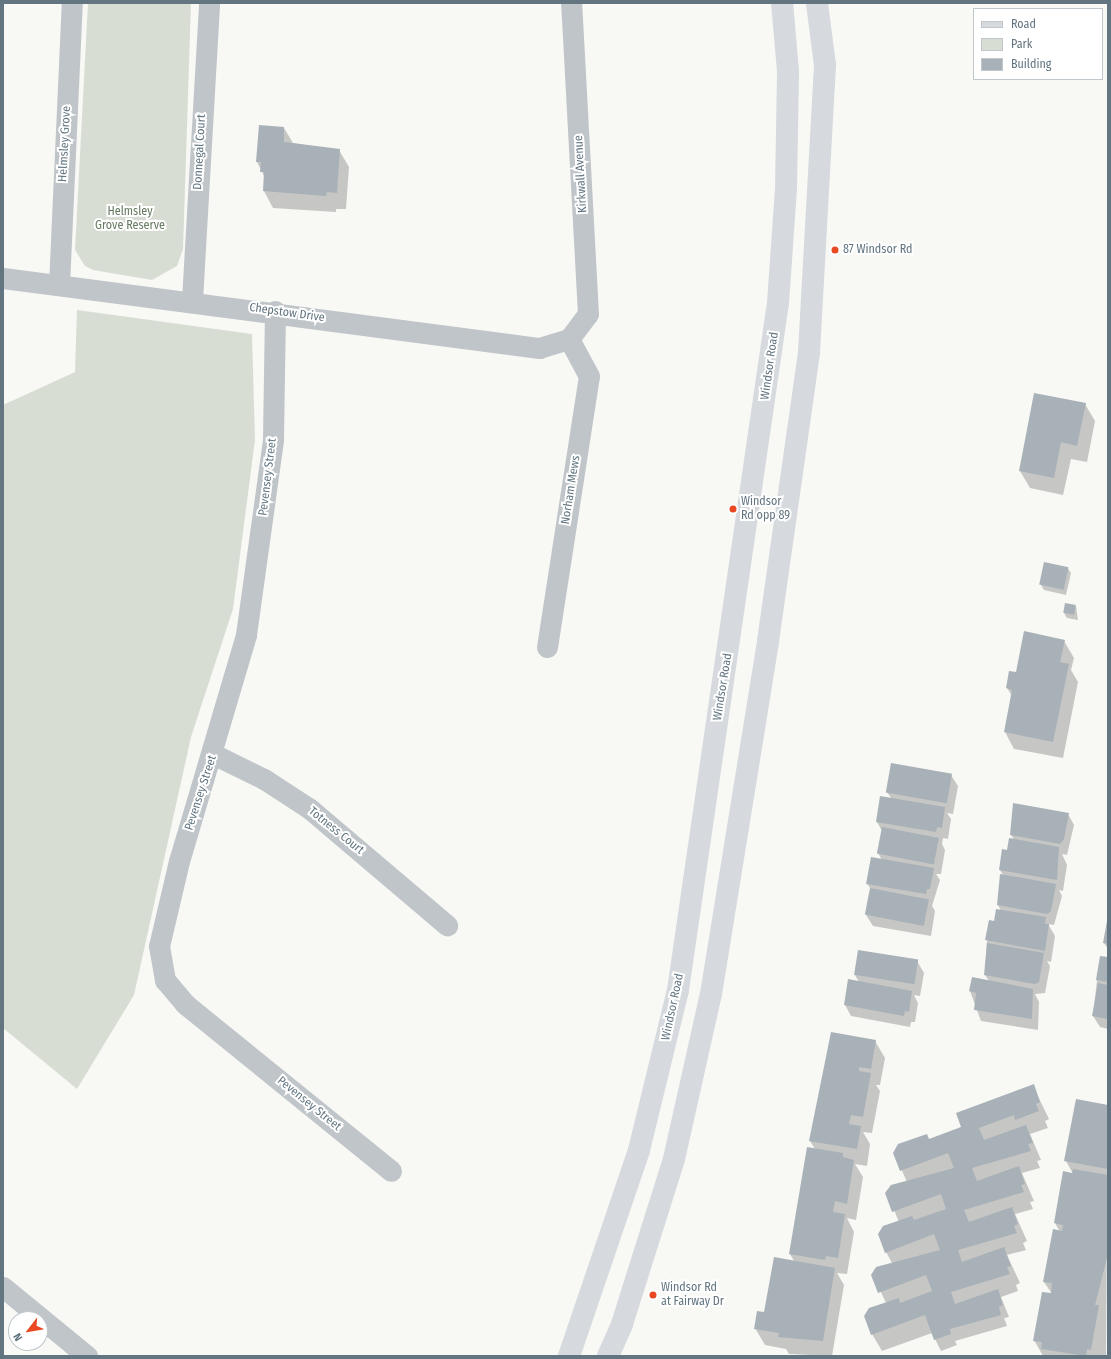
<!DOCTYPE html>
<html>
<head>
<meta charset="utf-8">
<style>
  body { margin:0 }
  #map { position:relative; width:1111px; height:1359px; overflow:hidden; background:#f8f8f5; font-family:"Fira Sans Condensed",sans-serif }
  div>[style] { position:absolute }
  .green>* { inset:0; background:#d8ddd4 }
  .shadow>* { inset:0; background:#0003 }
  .building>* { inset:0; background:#a8b1b7; transform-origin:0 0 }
  .street>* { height:21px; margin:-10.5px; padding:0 10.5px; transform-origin:10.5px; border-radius:10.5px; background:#c0c5c9 }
  .primary>* { height:22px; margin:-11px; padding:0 11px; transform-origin:11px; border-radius:11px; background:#d6dade }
  .dots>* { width:11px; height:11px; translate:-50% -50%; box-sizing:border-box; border:2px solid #fff; border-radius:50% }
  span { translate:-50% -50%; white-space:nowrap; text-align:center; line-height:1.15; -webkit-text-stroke:4px #fff; paint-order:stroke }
  .street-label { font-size:12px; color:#627581 }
  .park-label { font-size:12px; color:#667961 }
  .poi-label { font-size:12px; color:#627581 }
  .left { translate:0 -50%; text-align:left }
  .frame { position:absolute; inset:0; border:4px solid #627581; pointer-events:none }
  .legend { position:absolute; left:973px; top:8px; width:130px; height:72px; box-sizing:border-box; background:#fff; border:1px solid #c0c8cd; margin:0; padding:5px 7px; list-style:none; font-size:12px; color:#627581 }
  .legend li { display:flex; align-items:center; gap:8px; height:20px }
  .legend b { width:20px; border:1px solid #c0c8cd }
  .north { position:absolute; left:8px; top:1311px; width:40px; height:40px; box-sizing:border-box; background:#fff; border:1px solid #c0c8cd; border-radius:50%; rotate:239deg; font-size:11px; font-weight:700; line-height:16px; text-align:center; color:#627581 }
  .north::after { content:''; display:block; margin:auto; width:14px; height:18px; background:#ea4822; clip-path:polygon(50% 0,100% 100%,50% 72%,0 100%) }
</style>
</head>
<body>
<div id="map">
  <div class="green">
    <div style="clip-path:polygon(88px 3px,191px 3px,183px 249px,177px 266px,152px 280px,93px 270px,85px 266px,75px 250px)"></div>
    <div style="clip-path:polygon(77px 310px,252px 334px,255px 440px,233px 609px,191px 737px,134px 995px,77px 1089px,3px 1028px,3px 405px,75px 372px)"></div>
  </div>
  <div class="shadow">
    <div style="clip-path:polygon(284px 128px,293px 143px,339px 150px,349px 167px,346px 209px,336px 209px,336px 212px,273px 208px,264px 191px,265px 178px,257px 162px)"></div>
    <div style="clip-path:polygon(1085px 404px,1095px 421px,1087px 462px,1071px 459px,1063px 495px,1030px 488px,1020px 471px)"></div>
    <div style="clip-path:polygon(1067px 567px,1071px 573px,1066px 595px,1044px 590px,1041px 585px)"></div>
    <div style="clip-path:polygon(1076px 606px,1078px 620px,1067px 618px,1064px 613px)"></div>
    <div style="clip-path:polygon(1064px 641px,1074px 658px,1071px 670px,1078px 682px,1063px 758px,1014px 749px,1005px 732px,1012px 696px,1007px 688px,1017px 673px)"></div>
    <div style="clip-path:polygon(951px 775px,958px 786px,953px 814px,947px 813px,951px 819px,948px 839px,943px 838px,942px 844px,945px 850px,941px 874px,936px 874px,940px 880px,932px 906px,935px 911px,931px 936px,873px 926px,866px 915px,871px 890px,867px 883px,882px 860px,878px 853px,882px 831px,877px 822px,891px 798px,887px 792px)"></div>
    <div style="clip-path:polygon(1068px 814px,1074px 825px,1067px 855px,1062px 854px,1067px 865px,1063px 891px,1059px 890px,1062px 896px,1054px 925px,1048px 924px,1055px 936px,1051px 962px,1047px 961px,1050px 966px,1045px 993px,1035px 994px,1039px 1002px,1038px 1030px,981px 1021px,970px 991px,989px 981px,985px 975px,987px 940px,1001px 911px,998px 905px,1003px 875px,1000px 870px,1014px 840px,1011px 834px)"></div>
    <div style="clip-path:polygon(1108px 922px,1108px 949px,1104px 943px)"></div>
    <div style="clip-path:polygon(1108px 958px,1108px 957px,1108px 1029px,1100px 1027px,1093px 1016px,1097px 980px)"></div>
    <div style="clip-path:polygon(917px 961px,924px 973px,920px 996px,914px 995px,918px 1003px,915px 1022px,911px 1022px,910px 1027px,851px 1016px,845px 1005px,859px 982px,855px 975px)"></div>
    <div style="clip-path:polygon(875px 1041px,885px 1058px,880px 1085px,876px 1085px,880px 1091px,872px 1133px,863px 1132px,870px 1144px,867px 1166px,855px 1164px,863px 1177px,856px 1220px,847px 1218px,854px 1232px,847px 1274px,837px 1273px,844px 1285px,832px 1356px,789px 1354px,786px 1349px,765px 1345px,755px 1328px,794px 1261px,790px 1254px,815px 1149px,810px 1141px)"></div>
    <div style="clip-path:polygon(1033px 1086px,1049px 1119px,1045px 1121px,1048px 1128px,1030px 1134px,1041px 1160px,1037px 1161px,1040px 1168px,1022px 1173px,1034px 1201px,1030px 1202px,1033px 1209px,1015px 1214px,1027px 1241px,1023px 1243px,1026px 1250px,1007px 1255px,1020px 1283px,1016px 1285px,1018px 1291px,1001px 1297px,1009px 1317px,1004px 1318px,1007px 1326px,955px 1341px,957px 1345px,941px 1351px,932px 1333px,882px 1351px,872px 1334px,886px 1303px,873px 1275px,892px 1263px,886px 1252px,899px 1222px,887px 1193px,907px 1182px,894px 1153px,962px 1128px)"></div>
    <div style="clip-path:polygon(1108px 1106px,1106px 1356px,1043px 1356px,1034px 1340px,1052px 1294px,1044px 1282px,1060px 1232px,1055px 1223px,1073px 1174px,1066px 1161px)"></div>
  </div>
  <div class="building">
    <div style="clip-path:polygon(259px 125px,284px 127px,284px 142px,340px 149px,337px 193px,327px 192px,326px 196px,263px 191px,264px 172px,260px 172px,261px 162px,256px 162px)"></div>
    <div style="clip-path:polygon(1034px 393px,1086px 403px,1077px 446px,1061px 442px,1054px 478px,1019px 471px)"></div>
    <div style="left:1044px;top:562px;width:25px;height:23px;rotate:12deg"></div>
    <div style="left:1065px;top:603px;width:11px;height:10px;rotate:10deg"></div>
    <div style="clip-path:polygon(1024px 631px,1065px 640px,1060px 662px,1069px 664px,1053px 742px,1004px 732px,1012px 690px,1006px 688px,1009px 671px,1016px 672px)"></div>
    <div style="left:891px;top:763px;width:62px;height:30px;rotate:10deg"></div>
    <div style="clip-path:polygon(880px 796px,945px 807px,942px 828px,937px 827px,936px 832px,876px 822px)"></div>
    <div style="clip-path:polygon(1013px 803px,1069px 813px,1064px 839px,1060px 844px,1010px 835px)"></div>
    <div style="left:882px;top:827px;width:58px;height:27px;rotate:11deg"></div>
    <div style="clip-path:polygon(1009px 838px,1059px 847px,1057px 880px,999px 870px,1002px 849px,1007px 850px)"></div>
    <div style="clip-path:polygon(871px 857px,934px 868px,930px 889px,927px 889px,926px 894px,866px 884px)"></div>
    <div style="clip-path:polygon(1000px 874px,1056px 884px,1051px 911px,1047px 914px,997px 905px)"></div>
    <div style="left:870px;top:888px;width:60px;height:27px;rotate:11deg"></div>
    <div style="clip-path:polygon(996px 909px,1046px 917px,1045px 924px,1049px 924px,1045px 951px,985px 940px,989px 920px,994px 921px)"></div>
    <div style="clip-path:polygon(1107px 921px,1108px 921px,1108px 944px,1103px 943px)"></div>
    <div style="clip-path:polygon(987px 943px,1044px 953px,1039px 982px,1035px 984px,984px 975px)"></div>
    <div style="left:858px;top:950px;width:61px;height:25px;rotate:9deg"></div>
    <div style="clip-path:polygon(1100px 956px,1108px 957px,1108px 982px,1096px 980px)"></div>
    <div style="clip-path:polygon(972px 977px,1033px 989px,1032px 1019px,974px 1010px,976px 993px,969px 991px)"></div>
    <div style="clip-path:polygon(848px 979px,912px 991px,909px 1012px,905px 1011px,904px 1016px,844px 1005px)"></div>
    <div style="clip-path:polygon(1098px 983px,1108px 985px,1108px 1019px,1092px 1016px)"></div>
    <div style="clip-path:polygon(831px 1032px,876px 1040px,871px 1069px,859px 1067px,859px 1071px,871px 1073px,863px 1117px,851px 1115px,849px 1124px,861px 1126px,857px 1149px,809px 1141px)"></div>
    <div style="clip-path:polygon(1034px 1084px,1040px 1102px,1036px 1104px,1039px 1111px,1015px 1120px,1014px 1115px,979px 1128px,984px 1140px,1026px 1125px,1033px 1143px,1028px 1144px,1031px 1151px,972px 1168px,977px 1181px,1019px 1166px,1025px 1184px,1021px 1185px,1024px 1192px,964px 1210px,969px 1222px,1012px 1207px,1018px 1224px,1014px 1226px,1017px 1233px,958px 1250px,962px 1262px,1004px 1247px,1011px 1266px,1007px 1267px,1010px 1274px,951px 1292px,955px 1304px,998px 1289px,1003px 1305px,999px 1307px,1001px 1315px,950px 1329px,951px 1334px,934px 1340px,925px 1315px,871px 1335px,864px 1316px,869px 1308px,899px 1298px,900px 1303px,932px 1291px,926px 1275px,878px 1293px,871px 1275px,876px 1267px,940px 1250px,934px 1234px,885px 1253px,878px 1234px,883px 1226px,912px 1216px,914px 1220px,946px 1209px,941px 1194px,892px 1212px,885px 1193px,891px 1185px,954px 1168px,948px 1153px,900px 1171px,893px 1153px,898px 1144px,927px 1134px,929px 1139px,961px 1127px,956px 1113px)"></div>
    <div style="clip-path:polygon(1076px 1099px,1108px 1105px,1108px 1169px,1064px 1161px)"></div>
    <div style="clip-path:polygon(807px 1147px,843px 1153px,843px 1157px,854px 1160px,847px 1204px,835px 1201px,833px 1212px,845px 1214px,838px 1258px,826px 1256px,825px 1260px,789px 1254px)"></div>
    <div style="clip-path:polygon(1073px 1169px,1108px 1175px,1108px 1254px,1095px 1305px,1099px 1305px,1091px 1350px,1087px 1349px,1086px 1356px,1041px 1349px,1042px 1342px,1033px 1341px,1042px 1292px,1051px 1293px,1052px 1283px,1043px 1282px,1053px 1229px,1062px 1231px,1063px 1225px,1054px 1223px,1063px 1171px,1072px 1173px)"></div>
    <div style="clip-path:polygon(774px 1257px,835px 1268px,823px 1341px,778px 1337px,779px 1333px,754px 1329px,757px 1311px,764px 1312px)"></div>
  </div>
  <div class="street">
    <div style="left:3px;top:278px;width:541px;rotate:7.44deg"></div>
    <div style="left:539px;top:348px;width:31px;rotate:-17deg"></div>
    <div style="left:59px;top:285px;width:282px;rotate:-87.4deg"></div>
    <div style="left:192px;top:300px;width:297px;rotate:-86.7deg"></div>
    <div style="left:275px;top:311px;width:129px;rotate:90.9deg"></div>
    <div style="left:273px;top:440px;width:197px;rotate:97.9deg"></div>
    <div style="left:246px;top:635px;width:236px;rotate:106.5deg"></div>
    <div style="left:179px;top:861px;width:87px;rotate:103.2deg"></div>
    <div style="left:159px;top:946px;width:35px;rotate:80deg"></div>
    <div style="left:165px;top:980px;width:31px;rotate:50deg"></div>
    <div style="left:185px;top:1004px;width:265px;rotate:39deg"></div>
    <div style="left:569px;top:339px;width:31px;rotate:-53deg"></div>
    <div style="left:588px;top:314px;width:311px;rotate:-93.1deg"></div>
    <div style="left:547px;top:647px;width:274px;rotate:-81.2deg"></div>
    <div style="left:589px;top:376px;width:42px;rotate:-118.4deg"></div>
    <div style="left:213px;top:754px;width:57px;rotate:26.1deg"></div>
    <div style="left:264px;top:779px;width:55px;rotate:33.1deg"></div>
    <div style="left:310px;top:809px;width:180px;rotate:40.3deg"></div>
    <div style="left:3px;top:1287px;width:109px;rotate:39.4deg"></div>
  </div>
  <div class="primary">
    <div style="left:569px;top:1356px;width:218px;rotate:-71.2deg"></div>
    <div style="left:639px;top:1150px;width:165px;rotate:-76.3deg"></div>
    <div style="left:678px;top:990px;width:694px;rotate:-81.72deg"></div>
    <div style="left:778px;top:303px;width:115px;rotate:-86deg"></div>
    <div style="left:786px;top:188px;width:117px;rotate:-89deg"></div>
    <div style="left:788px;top:71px;width:68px;rotate:-95deg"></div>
    <div style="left:608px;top:1356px;width:35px;rotate:-66deg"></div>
    <div style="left:622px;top:1324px;width:173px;rotate:-72.5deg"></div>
    <div style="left:674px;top:1159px;width:169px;rotate:-77.4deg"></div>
    <div style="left:711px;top:994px;width:358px;rotate:-80.8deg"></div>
    <div style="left:768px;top:641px;width:292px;rotate:-81.9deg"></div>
    <div style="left:809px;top:352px;width:287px;rotate:-86.8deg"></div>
    <div style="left:825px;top:65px;width:63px;rotate:-97.4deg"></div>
  </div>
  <div class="dots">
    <div style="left:835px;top:250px;background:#ea4822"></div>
    <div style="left:733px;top:509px;background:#ea4822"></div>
    <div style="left:653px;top:1295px;background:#ea4822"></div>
  </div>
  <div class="street-label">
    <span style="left:65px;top:144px;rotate:-87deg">Helmsley Grove</span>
    <span style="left:200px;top:152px;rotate:-87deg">Donnegal Court</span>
    <span style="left:581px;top:174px;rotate:-93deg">Kirkwall Avenue</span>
    <span style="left:287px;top:313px;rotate:8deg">Chepstow Drive</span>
    <span style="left:770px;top:366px;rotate:-82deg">Windsor Road</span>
    <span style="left:268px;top:477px;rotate:-83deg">Pevensey Street</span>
    <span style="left:571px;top:490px;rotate:-81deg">Norham Mews</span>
    <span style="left:723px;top:687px;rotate:-81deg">Windsor Road</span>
    <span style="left:201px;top:793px;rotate:-72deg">Pevensey Street</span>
    <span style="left:336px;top:831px;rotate:39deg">Totness Court</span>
    <span style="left:673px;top:1007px;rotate:-78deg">Windsor Road</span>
    <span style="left:309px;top:1104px;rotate:39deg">Pevensey Street</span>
  </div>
  <div class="park-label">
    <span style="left:130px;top:219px">Helmsley<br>Grove Reserve</span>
  </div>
  <div class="poi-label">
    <span class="left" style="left:843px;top:250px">87 Windsor Rd</span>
    <span class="left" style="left:741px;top:509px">Windsor<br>Rd opp 89</span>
    <span class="left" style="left:661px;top:1295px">Windsor Rd<br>at Fairway Dr</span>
  </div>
  <div class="frame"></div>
  <ul class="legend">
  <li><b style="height:5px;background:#d6dade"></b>Road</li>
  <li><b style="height:11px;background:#d8ddd4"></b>Park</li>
  <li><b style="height:11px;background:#a8b1b7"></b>Building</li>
  </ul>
  <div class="north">N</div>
</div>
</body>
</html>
